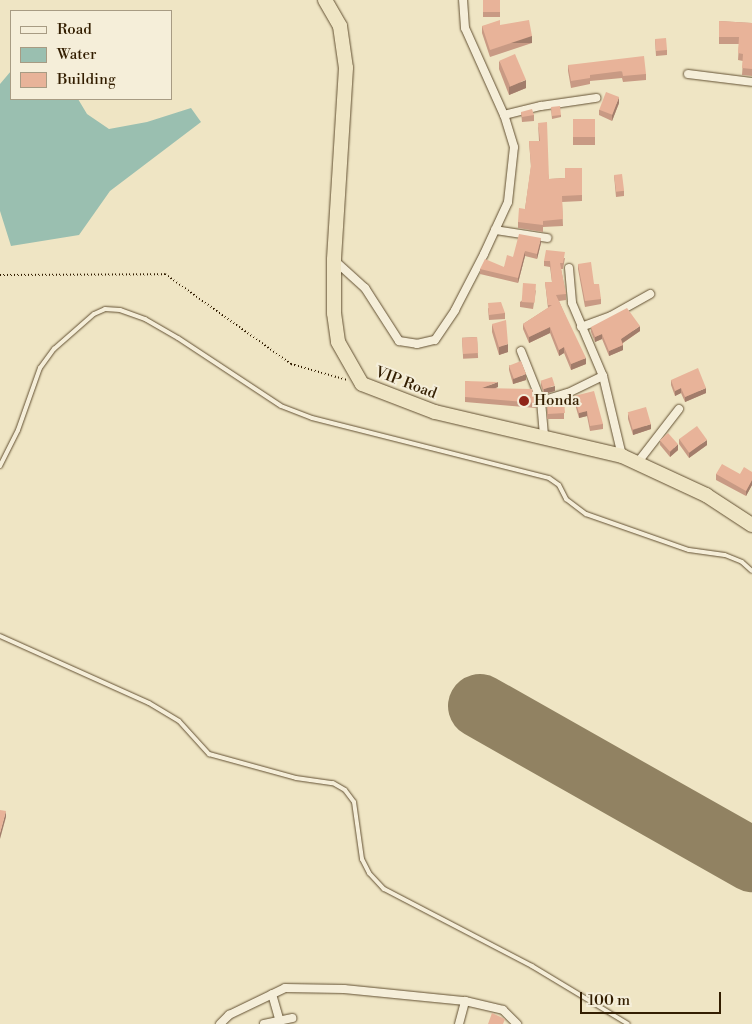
<!DOCTYPE html>
<html>
<head>
<meta charset="utf-8">
<style>
  body { margin:0 }
  #map { position:relative; width:752px; height:1024px; overflow:hidden; background:#efe5c4; font-family:"Libre Bodoni",serif }
  div>[style] { position:absolute }
  .water>* { inset:0; background:#9abfb0 }
  .runway>* { height:64px; margin:-32px; padding:0 32px; transform-origin:32px; border-radius:32px; background:#918262 }
  .path>* { height:2px; margin-top:-1px; transform-origin:0; background:repeating-linear-gradient(90deg,#331e01 0 1px,transparent 0 3.5px) }
  .roads { filter:drop-shadow(0 0 1px #625032) drop-shadow(0 0 1px #625032) }
  .lane>* { height:4px; margin:-2px; padding:0 2px; transform-origin:2px; border-radius:2px; background:#f5eed9 }
  .street>* { height:8px; margin:-4px; padding:0 4px; transform-origin:4px; border-radius:4px; background:#f5eed9 }
  .highway>* { height:14px; margin:-7px; padding:0 7px; transform-origin:7px; border-radius:7px; background:#efe5c4 }
  .wall>* { inset:0; background:#c89a84; transform-origin:0 0 }
  .shaded-wall>* { inset:0; background:#a27d6b; transform-origin:0 0 }
  .building>* { inset:0; background:#e8b399; transform-origin:0 0 }
  .dots>* { width:14px; height:14px; translate:-50% -50%; box-sizing:border-box; border:2px solid #f5eed9; border-radius:50% }
  span { translate:-50% -50%; white-space:nowrap; text-align:center; line-height:1.15; -webkit-text-stroke:4px #f5eed9; paint-order:stroke }
  .street-label { font-size:15px; color:#331e01 }
  .poi-label { font-size:15px; color:#331e01 }
  .left { translate:0 -50%; text-align:left }
  .legend { position:absolute; left:10px; top:10px; width:162px; height:90px; box-sizing:border-box; background:#f5eed9; border:1px solid #a79b83; margin:0; padding:6px 9px; list-style:none; font-size:15px; color:#331e01 }
  .legend li { display:flex; align-items:center; gap:10px; height:25px }
  .legend b { width:25px; border:1px solid #a79b83 }
  .scale { position:absolute; left:580px; top:992px; width:141px; height:22px; box-sizing:border-box; border:2px solid #331e01; border-top:0; padding-left:6px; font-size:15px; line-height:18px; white-space:nowrap; color:#331e01; -webkit-text-stroke:4px #f5eed9; paint-order:stroke }
</style>
</head>
<body>
<div id="map">
  <div class="water">
    <div style="clip-path:polygon(11px 71px,11px 99px,78px 99px,87px 114px,109px 129px,147px 122px,191px 108px,201px 122px,110px 191px,79px 235px,11px 246px,0 211px,0 84px)"></div>
  </div>
  <div class="runway">
    <div style="left:480px;top:706px;width:313px;rotate:29.5deg"></div>
  </div>
  <div class="path">
    <div style="left:0;top:275px;width:165px;rotate:-0.3deg"></div>
    <div style="left:165px;top:274px;width:155px;rotate:35.5deg"></div>
    <div style="left:291px;top:364px;width:58px;rotate:15.9deg"></div>
  </div>
  <div class="roads">
    <div class="lane">
      <div style="left:0;top:466px;width:40px;rotate:-63.4deg"></div>
      <div style="left:18px;top:430px;width:66px;rotate:-70.5deg"></div>
      <div style="left:40px;top:368px;width:24px;rotate:-54deg"></div>
      <div style="left:54px;top:349px;width:53px;rotate:-41.2deg"></div>
      <div style="left:94px;top:314px;width:12px;rotate:-24deg"></div>
      <div style="left:105px;top:309px;width:15px;rotate:4deg"></div>
      <div style="left:120px;top:310px;width:27px;rotate:20deg"></div>
      <div style="left:145px;top:319px;width:38px;rotate:30deg"></div>
      <div style="left:178px;top:338px;width:123px;rotate:33.4deg"></div>
      <div style="left:281px;top:406px;width:33px;rotate:21deg"></div>
      <div style="left:312px;top:418px;width:244px;rotate:14.2deg"></div>
      <div style="left:549px;top:478px;width:12px;rotate:35deg"></div>
      <div style="left:559px;top:485px;width:16px;rotate:63deg"></div>
      <div style="left:566px;top:499px;width:25px;rotate:37deg"></div>
      <div style="left:586px;top:514px;width:109px;rotate:19.3deg"></div>
      <div style="left:689px;top:550px;width:36px;rotate:8deg"></div>
      <div style="left:725px;top:555px;width:18px;rotate:22deg"></div>
      <div style="left:742px;top:562px;width:13px;rotate:42deg"></div>
      <div style="left:0;top:636px;width:163px;rotate:24.2deg"></div>
      <div style="left:149px;top:703px;width:35px;rotate:31deg"></div>
      <div style="left:179px;top:721px;width:45px;rotate:47.7deg"></div>
      <div style="left:209px;top:754px;width:90px;rotate:15.4deg"></div>
      <div style="left:296px;top:778px;width:37px;rotate:8deg"></div>
      <div style="left:333px;top:783px;width:14px;rotate:30deg"></div>
      <div style="left:345px;top:790px;width:15px;rotate:53deg"></div>
      <div style="left:354px;top:802px;width:58px;rotate:82deg"></div>
      <div style="left:362px;top:859px;width:16px;rotate:63deg"></div>
      <div style="left:369px;top:873px;width:22px;rotate:47deg"></div>
      <div style="left:384px;top:889px;width:167px;rotate:27.5deg"></div>
      <div style="left:532px;top:966px;width:112px;rotate:31.1deg"></div>
    </div>
    <div class="street">
      <div style="left:688px;top:74px;width:64px;rotate:7.1deg"></div>
      <div style="left:504px;top:115px;width:38px;rotate:-14deg"></div>
      <div style="left:541px;top:106px;width:56px;rotate:-8.3deg"></div>
      <div style="left:495px;top:230px;width:53px;rotate:8.7deg"></div>
      <div style="left:334px;top:260px;width:42px;rotate:42.1deg"></div>
      <div style="left:365px;top:288px;width:63px;rotate:57.3deg"></div>
      <div style="left:399px;top:341px;width:18px;rotate:9deg"></div>
      <div style="left:417px;top:344px;width:18px;rotate:-13deg"></div>
      <div style="left:435px;top:340px;width:36px;rotate:-56deg"></div>
      <div style="left:455px;top:310px;width:63px;rotate:-62.6deg"></div>
      <div style="left:484px;top:254px;width:57px;rotate:-65.2deg"></div>
      <div style="left:508px;top:202px;width:55px;rotate:-83.8deg"></div>
      <div style="left:514px;top:147px;width:34px;rotate:-107deg"></div>
      <div style="left:504px;top:115px;width:95px;rotate:-114.1deg"></div>
      <div style="left:465px;top:28px;width:28px;rotate:-94deg"></div>
      <div style="left:569px;top:268px;width:35px;rotate:85deg"></div>
      <div style="left:572px;top:303px;width:79px;rotate:67deg"></div>
      <div style="left:603px;top:376px;width:82px;rotate:76.6deg"></div>
      <div style="left:581px;top:327px;width:32px;rotate:-20deg"></div>
      <div style="left:611px;top:316px;width:45px;rotate:-29.4deg"></div>
      <div style="left:521px;top:351px;width:54px;rotate:68.2deg"></div>
      <div style="left:541px;top:401px;width:38px;rotate:85deg"></div>
      <div style="left:541px;top:401px;width:28px;rotate:-17deg"></div>
      <div style="left:568px;top:393px;width:39px;rotate:-26deg"></div>
      <div style="left:638px;top:462px;width:67px;rotate:-52.3deg"></div>
      <div style="left:272px;top:994px;width:25px;rotate:74deg"></div>
      <div style="left:220px;top:1024px;width:13px;rotate:-45deg"></div>
      <div style="left:229px;top:1015px;width:62px;rotate:-25.7deg"></div>
      <div style="left:285px;top:988px;width:59px;rotate:1deg"></div>
      <div style="left:344px;top:989px;width:122px;rotate:5.7deg"></div>
      <div style="left:465px;top:1001px;width:39px;rotate:13deg"></div>
      <div style="left:503px;top:1010px;width:20px;rotate:45deg"></div>
      <div style="left:264px;top:1024px;width:29px;rotate:-12deg"></div>
      <div style="left:459px;top:1024px;width:24px;rotate:-75deg"></div>
    </div>
    <div class="highway">
      <div style="left:325px;top:0;width:30px;rotate:60deg"></div>
      <div style="left:340px;top:26px;width:42px;rotate:81.9deg"></div>
      <div style="left:346px;top:68px;width:192px;rotate:93.6deg"></div>
      <div style="left:334px;top:260px;width:53px;rotate:90deg"></div>
      <div style="left:334px;top:313px;width:29px;rotate:82deg"></div>
      <div style="left:338px;top:342px;width:48px;rotate:60.3deg"></div>
      <div style="left:362px;top:384px;width:78px;rotate:21deg"></div>
      <div style="left:435px;top:412px;width:192px;rotate:13.2deg"></div>
      <div style="left:622px;top:456px;width:93px;rotate:24.9deg"></div>
      <div style="left:706px;top:495px;width:55px;rotate:33.1deg"></div>
    </div>
  </div>
  <div class="wall">
    <div style="left:483px;top:0;width:17px;height:17px"></div>
    <div style="clip-path:polygon(719px 21px,752px 23px,752px 76px,742px 75px,743px 61px,738px 60px,739px 44px,719px 44px)"></div>
    <div style="clip-path:polygon(500px 25px,532px 43px,490px 57px,482px 33px,482px 26px)"></div>
    <div style="clip-path:polygon(655px 39px,667px 50px,667px 55px,656px 56px)"></div>
    <div style="clip-path:polygon(499px 61px,526px 88px,509px 95px,499px 69px)"></div>
    <div style="clip-path:polygon(568px 65px,646px 74px,646px 80px,623px 82px,622px 78px,590px 81px,590px 84px,571px 88px,568px 71px)"></div>
    <div style="clip-path:polygon(619px 103px,612px 121px,599px 115px,599px 110px)"></div>
    <div style="clip-path:polygon(551px 108px,561px 115px,561px 117px,552px 119px)"></div>
    <div style="clip-path:polygon(521px 112px,534px 115px,534px 121px,522px 122px)"></div>
    <div style="left:573px;top:119px;width:22px;height:26px"></div>
    <div style="clip-path:polygon(538px 123px,549px 179px,565px 178px,582px 168px,582px 201px,562px 202px,563px 226px,543px 227px,543px 232px,518px 228px,518px 222px,525px 209px,531px 167px,529px 141px,539px 141px)"></div>
    <div style="clip-path:polygon(614px 175px,624px 191px,624px 196px,616px 197px)"></div>
    <div style="clip-path:polygon(541px 243px,537px 259px,525px 256px,518px 283px,480px 274px,480px 269px,504px 267px,513px 257px)"></div>
    <div style="clip-path:polygon(565px 258px,563px 269px,561px 269px,566px 294px,566px 300px,559px 301px,586px 364px,571px 370px,564px 353px,559px 356px,550px 333px,529px 343px,523px 329px,523px 324px,548px 308px,545px 282px,552px 282px,550px 267px,544px 266px,544px 261px)"></div>
    <div style="clip-path:polygon(578px 264px,594px 284px,601px 299px,601px 304px,585px 307px,578px 269px)"></div>
    <div style="clip-path:polygon(536px 290px,533px 309px,520px 307px,520px 302px)"></div>
    <div style="clip-path:polygon(488px 308px,505px 313px,505px 319px,489px 320px)"></div>
    <div style="clip-path:polygon(492px 324px,508px 352px,499px 355px,492px 332px)"></div>
    <div style="clip-path:polygon(591px 327px,640px 331px,623px 343px,623px 350px,609px 356px,602px 339px,595px 342px,591px 332px)"></div>
    <div style="left:477px;top:337px;width:21px;height:15px;rotate:87deg"></div>
    <div style="clip-path:polygon(509px 365px,526px 380px,513px 384px,509px 370px)"></div>
    <div style="clip-path:polygon(671px 380px,706px 393px,685px 402px,681px 393px,675px 396px,671px 385px)"></div>
    <div style="clip-path:polygon(465px 381px,498px 387px,495px 388px,536px 403px,536px 408px,465px 402px)"></div>
    <div style="clip-path:polygon(541px 381px,555px 391px,544px 394px,541px 386px)"></div>
    <div style="clip-path:polygon(574px 396px,603px 424px,603px 429px,590px 431px,587px 416px,579px 418px,574px 401px)"></div>
    <div style="left:547px;top:400px;width:17px;height:19px"></div>
    <div style="clip-path:polygon(628px 414px,651px 429px,633px 435px,628px 419px)"></div>
    <div style="clip-path:polygon(679px 439px,707px 445px,689px 458px,679px 444px)"></div>
    <div style="clip-path:polygon(660px 440px,678px 450px,670px 457px,660px 445px)"></div>
    <div style="clip-path:polygon(752px 472px,752px 485px,746px 496px,716px 480px,716px 474px,740px 474px)"></div>
  </div>
  <div class="shaded-wall">
    <div style="left:532px;top:36px;width:7px;height:44px;rotate:90deg"></div>
    <div style="clip-path:polygon(526px 80px,526px 88px,509px 95px,509px 87px)"></div>
    <div style="clip-path:polygon(619px 97px,619px 103px,612px 121px,612px 115px)"></div>
    <div style="clip-path:polygon(541px 238px,541px 243px,537px 259px,537px 254px)"></div>
    <div style="clip-path:polygon(525px 251px,525px 256px,518px 283px,518px 278px)"></div>
    <div style="clip-path:polygon(640px 326px,640px 331px,621px 344px,621px 339px)"></div>
    <div style="clip-path:polygon(550px 327px,550px 333px,529px 343px,529px 337px)"></div>
    <div style="clip-path:polygon(602px 334px,602px 339px,595px 342px,595px 337px)"></div>
    <div style="clip-path:polygon(508px 344px,508px 352px,499px 355px,499px 347px)"></div>
    <div style="clip-path:polygon(623px 345px,623px 350px,609px 356px,609px 351px)"></div>
    <div style="clip-path:polygon(564px 347px,564px 353px,559px 356px,559px 350px)"></div>
    <div style="clip-path:polygon(586px 358px,586px 364px,571px 370px,571px 364px)"></div>
    <div style="clip-path:polygon(526px 374px,526px 380px,513px 384px,513px 379px)"></div>
    <div style="clip-path:polygon(498px 382px,498px 387px,482px 393px,482px 388px)"></div>
    <div style="clip-path:polygon(555px 386px,555px 391px,544px 394px,544px 389px)"></div>
    <div style="clip-path:polygon(681px 388px,681px 393px,675px 396px,675px 391px)"></div>
    <div style="clip-path:polygon(706px 388px,706px 393px,685px 402px,685px 397px)"></div>
    <div style="clip-path:polygon(587px 411px,587px 416px,579px 418px,579px 413px)"></div>
    <div style="clip-path:polygon(651px 424px,651px 429px,633px 435px,633px 430px)"></div>
    <div style="clip-path:polygon(707px 440px,707px 445px,689px 458px,689px 452px)"></div>
    <div style="clip-path:polygon(678px 444px,678px 450px,670px 457px,670px 452px)"></div>
    <div style="clip-path:polygon(752px 480px,752px 485px,746px 496px,746px 491px)"></div>
    <div style="clip-path:polygon(6px 811px,6px 817px,0 839px,0 833px)"></div>
  </div>
  <div class="building">
    <div style="left:483px;top:0;width:17px;height:12px"></div>
    <div style="clip-path:polygon(500px 20px,500px 25px,529px 20px,532px 36px,490px 50px,482px 26px)"></div>
    <div style="clip-path:polygon(719px 21px,752px 23px,752px 69px,742px 68px,743px 54px,738px 53px,739px 37px,719px 37px)"></div>
    <div style="left:666px;top:38px;width:12px;height:11px;rotate:85deg"></div>
    <div style="left:515px;top:54px;width:28px;height:17px;rotate:67deg"></div>
    <div style="clip-path:polygon(644px 56px,646px 74px,623px 76px,622px 71px,590px 75px,590px 78px,571px 81px,568px 65px)"></div>
    <div style="left:606px;top:92px;width:14px;height:19px;rotate:21deg"></div>
    <div style="left:560px;top:106px;width:9px;height:9px;rotate:84deg"></div>
    <div style="clip-path:polygon(532px 109px,534px 115px,522px 117px,521px 112px)"></div>
    <div style="left:573px;top:119px;width:22px;height:18px"></div>
    <div style="clip-path:polygon(547px 122px,549px 179px,565px 178px,565px 168px,582px 168px,582px 195px,562px 196px,563px 219px,543px 221px,543px 225px,518px 222px,519px 208px,525px 209px,531px 165px,529px 141px,540px 141px,538px 123px)"></div>
    <div style="left:622px;top:174px;width:17px;height:8px;rotate:83deg"></div>
    <div style="clip-path:polygon(519px 234px,541px 238px,537px 254px,525px 251px,518px 278px,480px 269px,485px 259px,504px 267px,507px 255px,513px 257px)"></div>
    <div style="clip-path:polygon(546px 250px,565px 252px,563px 263px,560px 263px,566px 294px,556px 295px,586px 358px,571px 364px,564px 347px,559px 350px,550px 327px,529px 337px,523px 324px,552px 305px,548px 305px,545px 282px,552px 282px,550px 261px,544px 261px)"></div>
    <div style="clip-path:polygon(591px 262px,594px 284px,599px 284px,601px 299px,585px 301px,578px 264px)"></div>
    <div style="left:523px;top:283px;width:13px;height:19px;rotate:4deg"></div>
    <div style="clip-path:polygon(501px 302px,505px 313px,489px 315px,488px 303px)"></div>
    <div style="clip-path:polygon(627px 308px,640px 326px,621px 339px,623px 345px,609px 351px,602px 334px,595px 337px,591px 327px)"></div>
    <div style="clip-path:polygon(506px 320px,508px 344px,499px 347px,492px 324px)"></div>
    <div style="left:477px;top:337px;width:16px;height:15px;rotate:86deg"></div>
    <div style="left:521px;top:361px;width:14px;height:13px;rotate:69deg"></div>
    <div style="clip-path:polygon(698px 368px,706px 388px,685px 397px,681px 388px,675px 391px,671px 380px)"></div>
    <div style="left:552px;top:377px;width:9px;height:12px;rotate:72deg"></div>
    <div style="clip-path:polygon(465px 381px,498px 382px,482px 388px,532px 389px,536px 403px,465px 397px)"></div>
    <div style="clip-path:polygon(594px 391px,603px 424px,590px 426px,587px 411px,579px 413px,574px 396px)"></div>
    <div style="clip-path:polygon(559px 396px,564px 400px,565px 413px,548px 414px,547px 400px)"></div>
    <div style="left:646px;top:407px;width:18px;height:19px;rotate:74deg"></div>
    <div style="left:697px;top:426px;width:17px;height:22px;rotate:54deg"></div>
    <div style="left:668px;top:433px;width:15px;height:11px;rotate:48deg"></div>
    <div style="clip-path:polygon(722px 464px,740px 474px,744px 467px,752px 472px,752px 480px,746px 491px,716px 474px)"></div>
    <div style="clip-path:polygon(0 810px,6px 811px,0 833px)"></div>
    <div style="clip-path:polygon(492px 1013px,505px 1019px,503px 1024px,488px 1024px)"></div>
  </div>
  <div class="dots">
    <div style="left:524px;top:401px;background:#8f2418"></div>
  </div>
  <div class="street-label">
    <span style="left:406px;top:383px;rotate:21deg">VIP Road</span>
  </div>
  <div class="poi-label">
    <span class="left" style="left:534px;top:401px">Honda</span>
  </div>
  <ul class="legend">
  <li><b style="height:6px;background:#f5eed9"></b>Road</li>
  <li><b style="height:14px;background:#9abfb0"></b>Water</li>
  <li><b style="height:14px;background:#e8b399"></b>Building</li>
  </ul>
  <div class="scale">100 m</div>
</div>
</body>
</html>
